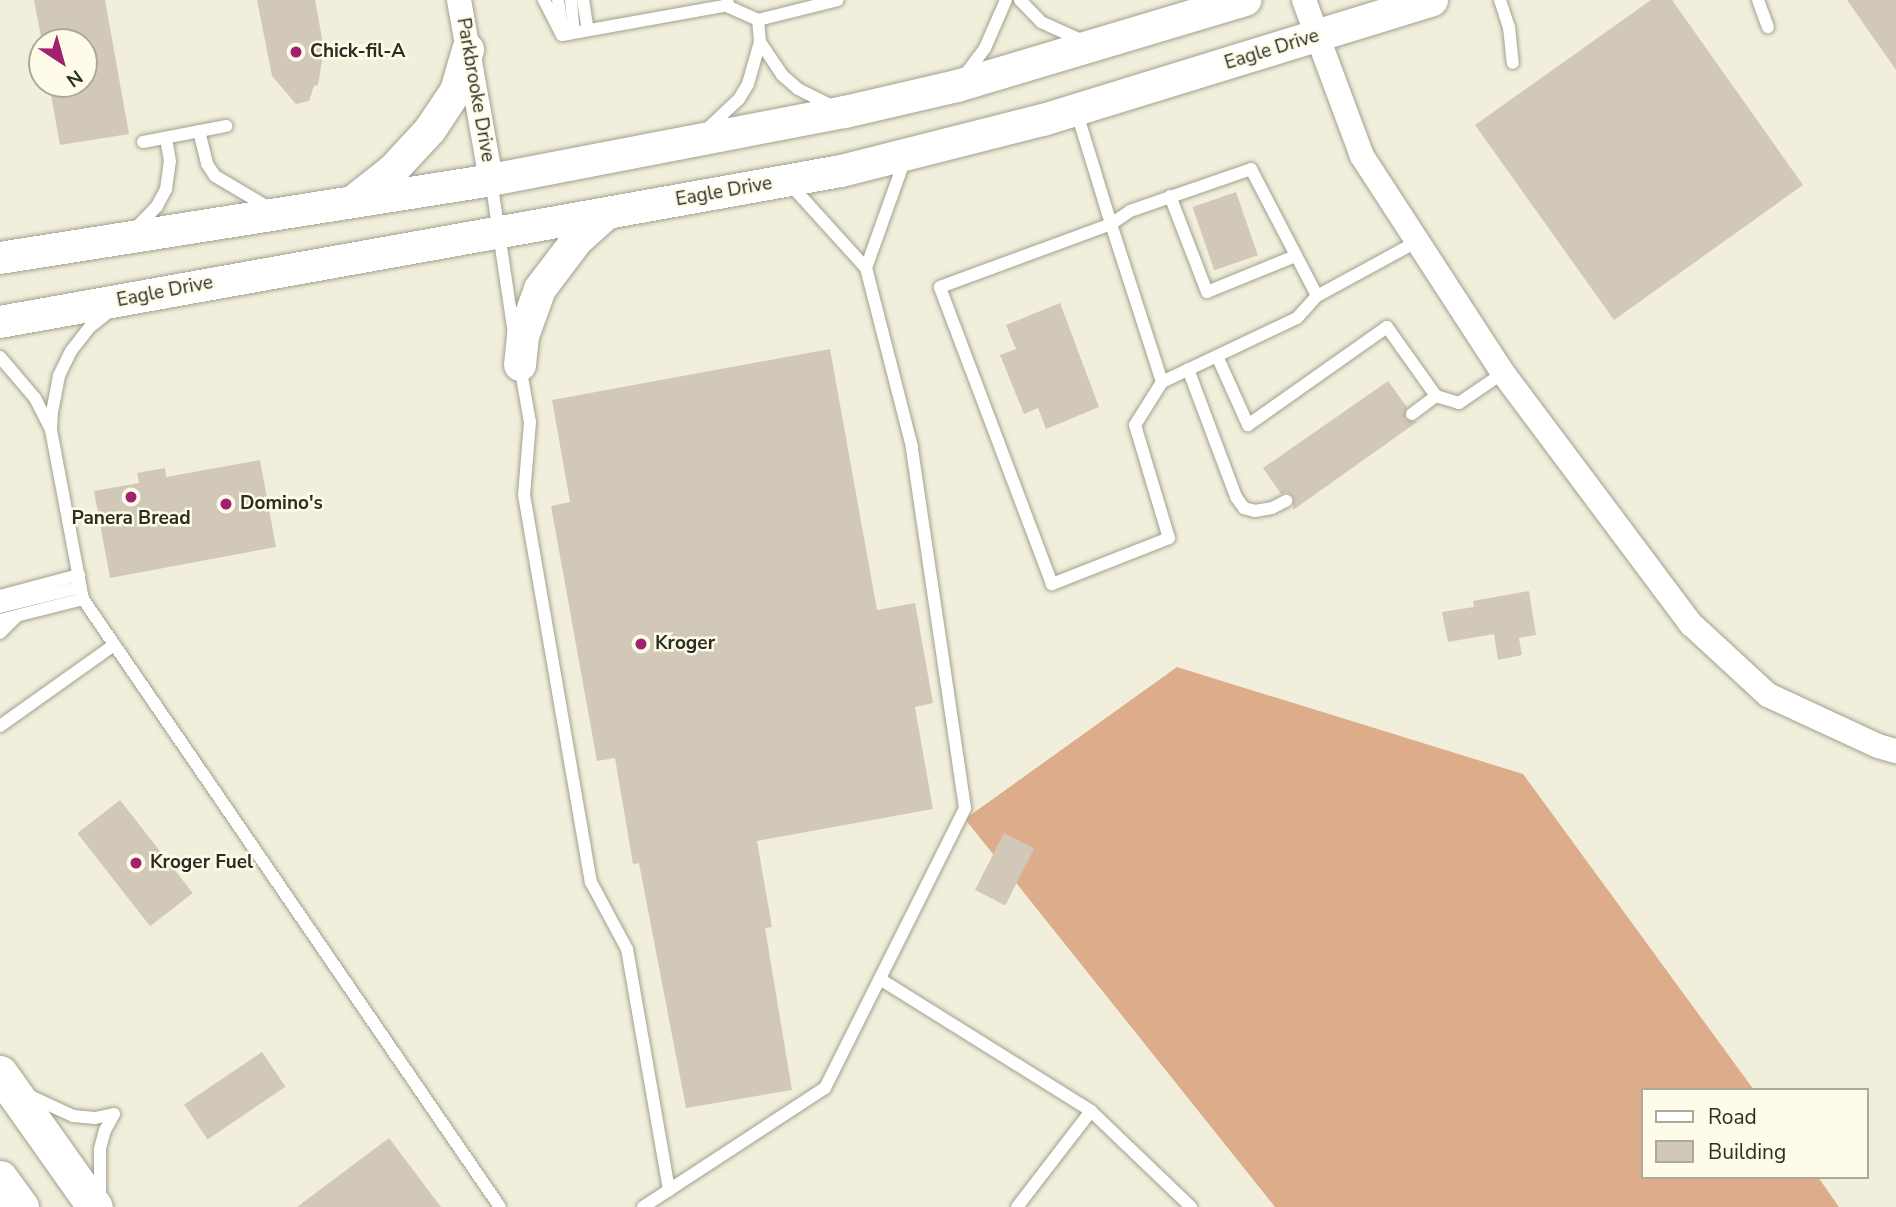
<!DOCTYPE html>
<html>
<head>
<meta charset="utf-8">
<style>
  body { margin:0 }
  #map { position:relative; width:1896px; height:1207px; overflow:hidden; background:#f1efdc; font-family:"Nunito Sans",sans-serif }
  div>[style] { position:absolute }
  .forest>* { inset:0; background:#ddad8b }
  .building>* { inset:0; background:#d2c8b7; transform-origin:0 0 }
  .roads { filter:drop-shadow(0 0 2px #a2a08e) drop-shadow(0 0 2px #a2a08e) }
  .service>* { height:12px; margin:-6px; padding:0 6px; transform-origin:6px; border-radius:6px; background:#fff }
  .minor>* { height:24px; margin:-12px; padding:0 12px; transform-origin:12px; border-radius:12px; background:#fff }
  .tertiary>* { height:32px; margin:-16px; padding:0 16px; transform-origin:16px; border-radius:16px; background:#fff }
  .secondary>* { height:35px; margin:-17.5px; padding:0 17.5px; transform-origin:17.5px; border-radius:17.5px; background:#fff }
  .dots>* { width:19px; height:19px; translate:-50% -50%; box-sizing:border-box; border:4px solid #fefce9; border-radius:50% }
  span { translate:-50% -50%; white-space:nowrap; text-align:center; line-height:1.15; -webkit-text-stroke:5px #fefce9; paint-order:stroke }
  .street-label { font-size:19px; color:#2e2d25 }
  .poi-label { font-size:19px; color:#2e2d25; font-weight:700 }
  .left { translate:0 -50%; text-align:left }
  .legend { position:absolute; left:1641px; top:1088px; width:228px; height:91px; box-sizing:border-box; background:#fefce9; border:2px solid #aba99b; margin:0; padding:9px 12px; list-style:none; font-size:21px; color:#2e2d25 }
  .legend li { display:flex; align-items:center; gap:14px; height:35px }
  .legend b { width:35px; border:2px solid #aba99b }
  .north { position:absolute; left:28px; top:28px; width:70px; height:70px; box-sizing:border-box; background:#fefce9; border:2px solid #aba99b; border-radius:50%; rotate:144deg; font-size:19px; font-weight:700; line-height:28px; text-align:center; color:#2e2d25 }
  .north::after { content:''; display:block; margin:auto; width:24px; height:32px; background:#a12070; clip-path:polygon(50% 0,100% 100%,50% 72%,0 100%) }
</style>
</head>
<body>
<div id="map">
  <div class="forest">
    <div style="clip-path:polygon(1177px 667px,1523px 774px,1754px 1090px,1642px 1090px,1642px 1177px,1818px 1177px,1839px 1207px,1275px 1207px,965px 819px)"></div>
  </div>
  <div class="building">
    <div style="clip-path:polygon(34px 0,105px 0,129px 134px,60px 145px,49px 84px,84px 84px,84px 42px,42px 42px)"></div>
    <div style="clip-path:polygon(257px 0,315px 0,324px 49px,318px 85px,314px 86px,309px 101px,296px 104px,272px 76px)"></div>
    <div style="clip-path:polygon(1651px 0,1672px 0,1803px 185px,1614px 320px,1475px 125px)"></div>
    <div style="clip-path:polygon(1847px 0,1896px 0,1896px 70px)"></div>
    <div style="left:1236px;top:192px;width:67px;height:46px;rotate:71deg"></div>
    <div style="clip-path:polygon(1060px 303px,1099px 407px,1046px 429px,1038px 408px,1024px 414px,1000px 355px,1016px 349px,1006px 325px)"></div>
    <div style="clip-path:polygon(830px 349px,877px 610px,915px 603px,933px 703px,915px 707px,933px 809px,757px 841px,772px 927px,765px 928px,792px 1090px,686px 1108px,639px 863px,633px 864px,615px 758px,597px 761px,551px 506px,570px 502px,552px 400px)"></div>
    <div style="clip-path:polygon(1388px 381px,1407px 407px,1405px 419px,1417px 422px,1293px 510px,1293px 497px,1287px 492px,1281px 494px,1263px 468px)"></div>
    <div style="clip-path:polygon(260px 460px,276px 547px,110px 578px,94px 491px,139px 483px,137px 473px,165px 468px,166px 477px)"></div>
    <div style="clip-path:polygon(1529px 591px,1536px 635px,1519px 638px,1522px 655px,1498px 660px,1494px 634px,1448px 642px,1442px 612px,1474px 607px,1473px 601px)"></div>
    <div style="left:120px;top:800px;width:118px;height:54px;rotate:52deg"></div>
    <div style="left:1004px;top:833px;width:34px;height:64px;rotate:27deg"></div>
    <div style="left:262px;top:1052px;width:42px;height:94px;rotate:56deg"></div>
    <div style="clip-path:polygon(389px 1138px,441px 1207px,297px 1207px)"></div>
  </div>
  <div class="roads">
    <div class="service">
      <div style="left:544px;top:0;width:39px;rotate:63deg"></div>
      <div style="left:558px;top:0;width:28px;rotate:82deg"></div>
      <div style="left:571px;top:0;width:32px;rotate:85deg"></div>
      <div style="left:583px;top:0;width:30px;rotate:81deg"></div>
      <div style="left:727px;top:0;width:7px;rotate:74deg"></div>
      <div style="left:729px;top:7px;width:32px;rotate:24deg"></div>
      <div style="left:758px;top:20px;width:82px;rotate:-14deg"></div>
      <div style="left:1020px;top:0;width:30px;rotate:46deg"></div>
      <div style="left:1041px;top:22px;width:48px;rotate:24.4deg"></div>
      <div style="left:1500px;top:0;width:28px;rotate:72deg"></div>
      <div style="left:1509px;top:27px;width:36px;rotate:84deg"></div>
      <div style="left:1758px;top:0;width:29px;rotate:70deg"></div>
      <div style="left:562px;top:35px;width:169px;rotate:-10.2deg"></div>
      <div style="left:760px;top:42px;width:40px;rotate:56deg"></div>
      <div style="left:782px;top:75px;width:21px;rotate:41deg"></div>
      <div style="left:798px;top:89px;width:40px;rotate:26.6deg"></div>
      <div style="left:964px;top:76px;width:35px;rotate:-53deg"></div>
      <div style="left:985px;top:48px;width:52px;rotate:-66.4deg"></div>
      <div style="left:1076px;top:110px;width:119px;rotate:72.9deg"></div>
      <div style="left:1111px;top:224px;width:166px;rotate:72.1deg"></div>
      <div style="left:1162px;top:382px;width:51px;rotate:122.1deg"></div>
      <div style="left:1135px;top:425px;width:118px;rotate:73.3deg"></div>
      <div style="left:1169px;top:538px;width:126px;rotate:158.5deg"></div>
      <div style="left:1052px;top:584px;width:317px;rotate:-110.7deg"></div>
      <div style="left:940px;top:287px;width:182px;rotate:-20.2deg"></div>
      <div style="left:1111px;top:224px;width:23px;rotate:-34deg"></div>
      <div style="left:1130px;top:211px;width:128px;rotate:-19.1deg"></div>
      <div style="left:1251px;top:169px;width:143px;rotate:62.5deg"></div>
      <div style="left:1317px;top:296px;width:115px;rotate:-28.6deg"></div>
      <div style="left:706px;top:130px;width:45px;rotate:-43.2deg"></div>
      <div style="left:739px;top:99px;width:17px;rotate:-59deg"></div>
      <div style="left:748px;top:84px;width:44px;rotate:-74.1deg"></div>
      <div style="left:760px;top:42px;width:22px;rotate:-95deg"></div>
      <div style="left:199px;top:131px;width:34px;rotate:76deg"></div>
      <div style="left:207px;top:164px;width:14px;rotate:56deg"></div>
      <div style="left:215px;top:176px;width:65px;rotate:30.5deg"></div>
      <div style="left:143px;top:142px;width:85px;rotate:-10.9deg"></div>
      <div style="left:491px;top:180px;width:156px;rotate:81.5deg"></div>
      <div style="left:1170px;top:196px;width:103px;rotate:68.9deg"></div>
      <div style="left:1207px;top:292px;width:95px;rotate:-22.2deg"></div>
      <div style="left:134px;top:230px;width:33px;rotate:-46deg"></div>
      <div style="left:157px;top:206px;width:19px;rotate:-62deg"></div>
      <div style="left:166px;top:189px;width:28px;rotate:-82deg"></div>
      <div style="left:170px;top:161px;width:23px;rotate:-100deg"></div>
      <div style="left:866px;top:268px;width:119px;rotate:-70.3deg"></div>
      <div style="left:111px;top:310px;width:28px;rotate:141deg"></div>
      <div style="left:89px;top:328px;width:29px;rotate:128deg"></div>
      <div style="left:71px;top:351px;width:28px;rotate:116deg"></div>
      <div style="left:59px;top:376px;width:36px;rotate:101deg"></div>
      <div style="left:52px;top:411px;width:19px;rotate:93deg"></div>
      <div style="left:51px;top:430px;width:172px;rotate:79.3deg"></div>
      <div style="left:83px;top:599px;width:737px;rotate:55.56deg"></div>
      <div style="left:1217px;top:356px;width:76px;rotate:65.8deg"></div>
      <div style="left:1248px;top:425px;width:170px;rotate:-35.2deg"></div>
      <div style="left:1387px;top:327px;width:85px;rotate:54.6deg"></div>
      <div style="left:1436px;top:396px;width:24px;rotate:17deg"></div>
      <div style="left:1459px;top:403px;width:53px;rotate:-34.3deg"></div>
      <div style="left:0;top:357px;width:54px;rotate:49.5deg"></div>
      <div style="left:35px;top:398px;width:34px;rotate:63deg"></div>
      <div style="left:520px;top:366px;width:57px;rotate:79.9deg"></div>
      <div style="left:530px;top:422px;width:73px;rotate:94.7deg"></div>
      <div style="left:524px;top:495px;width:393px;rotate:80.2deg"></div>
      <div style="left:591px;top:882px;width:76px;rotate:61.8deg"></div>
      <div style="left:627px;top:949px;width:245px;rotate:80.1deg"></div>
      <div style="left:1188px;top:369px;width:137px;rotate:69.4deg"></div>
      <div style="left:1236px;top:497px;width:14px;rotate:54deg"></div>
      <div style="left:1244px;top:508px;width:11px;rotate:15deg"></div>
      <div style="left:1255px;top:511px;width:17px;rotate:-10deg"></div>
      <div style="left:1272px;top:508px;width:16px;rotate:-27deg"></div>
      <div style="left:1162px;top:382px;width:149px;rotate:-25.4deg"></div>
      <div style="left:1297px;top:318px;width:30px;rotate:-48deg"></div>
      <div style="left:1412px;top:414px;width:30px;rotate:-37deg"></div>
      <div style="left:0;top:596px;width:82px;rotate:-14.9deg"></div>
      <div style="left:0;top:607px;width:83px;rotate:-13.9deg"></div>
      <div style="left:0;top:620px;width:86px;rotate:-14.2deg"></div>
      <div style="left:0;top:633px;width:24px;rotate:-45deg"></div>
      <div style="left:0;top:726px;width:140px;rotate:-35.4deg"></div>
      <div style="left:880px;top:979px;width:249px;rotate:32deg"></div>
      <div style="left:1091px;top:1111px;width:121px;rotate:127.6deg"></div>
      <div style="left:30px;top:1096px;width:47px;rotate:24.9deg"></div>
      <div style="left:73px;top:1116px;width:22px;rotate:5deg"></div>
      <div style="left:95px;top:1118px;width:19px;rotate:-12deg"></div>
      <div style="left:114px;top:1114px;width:18px;rotate:119deg"></div>
      <div style="left:105px;top:1130px;width:20px;rotate:105deg"></div>
      <div style="left:100px;top:1149px;width:47px;rotate:90deg"></div>
      <div style="left:1091px;top:1111px;width:139px;rotate:43.8deg"></div>
      <div style="left:643px;top:1207px;width:217px;rotate:-33.2deg"></div>
      <div style="left:825px;top:1088px;width:313px;rotate:-63.4deg"></div>
      <div style="left:965px;top:808px;width:365px;rotate:-98.4deg"></div>
      <div style="left:912px;top:447px;width:185px;rotate:-104.4deg"></div>
      <div style="left:866px;top:268px;width:116px;rotate:-132.2deg"></div>
    </div>
    <div class="minor">
      <div style="left:459px;top:0;width:183px;rotate:79.9deg"></div>
      <div style="left:1304px;top:0;width:166px;rotate:69.6deg"></div>
      <div style="left:1362px;top:156px;width:259px;rotate:57deg"></div>
      <div style="left:1503px;top:373px;width:314px;rotate:53.2deg"></div>
      <div style="left:1691px;top:624px;width:105px;rotate:42.7deg"></div>
      <div style="left:1768px;top:695px;width:121px;rotate:24.9deg"></div>
      <div style="left:1878px;top:746px;width:19px;rotate:16deg"></div>
    </div>
    <div class="tertiary">
      <div style="left:355px;top:200px;width:48px;rotate:-38.3deg"></div>
      <div style="left:393px;top:170px;width:54px;rotate:-47.2deg"></div>
      <div style="left:430px;top:130px;width:47px;rotate:-56.3deg"></div>
      <div style="left:456px;top:91px;width:43px;rotate:-73.7deg"></div>
      <div style="left:0;top:258px;width:497px;rotate:-9deg"></div>
      <div style="left:491px;top:180px;width:360px;rotate:-10.9deg"></div>
      <div style="left:845px;top:112px;width:115px;rotate:-13.1deg"></div>
      <div style="left:957px;top:86px;width:301px;rotate:-16.6deg"></div>
      <div style="left:0;top:322px;width:854px;rotate:-10.18deg"></div>
      <div style="left:841px;top:171px;width:208px;rotate:-14.2deg"></div>
      <div style="left:1043px;top:120px;width:407px;rotate:-17.1deg"></div>
      <div style="left:520px;top:365px;width:29px;rotate:-84deg"></div>
      <div style="left:523px;top:336px;width:50px;rotate:-70.1deg"></div>
      <div style="left:540px;top:289px;width:61px;rotate:-52.9deg"></div>
      <div style="left:577px;top:240px;width:40px;rotate:-42deg"></div>
    </div>
    <div class="secondary">
      <div style="left:0;top:1073px;width:164px;rotate:54.7deg"></div>
      <div style="left:0;top:1178px;width:36px;rotate:54deg"></div>
    </div>
  </div>
  <div class="dots">
    <div style="left:296px;top:52px;background:#a12070"></div>
    <div style="left:131px;top:497px;background:#a12070"></div>
    <div style="left:226px;top:504px;background:#a12070"></div>
    <div style="left:641px;top:644px;background:#a12070"></div>
    <div style="left:136px;top:863px;background:#a12070"></div>
  </div>
  <div class="street-label">
    <span style="left:1272px;top:50px;rotate:-17deg">Eagle Drive</span>
    <span style="left:475px;top:90px;rotate:80deg">Parkbrooke Drive</span>
    <span style="left:724px;top:192px;rotate:-10deg">Eagle Drive</span>
    <span style="left:165px;top:292px;rotate:-11deg">Eagle Drive</span>
  </div>
  <div class="poi-label">
    <span class="left" style="left:310px;top:52px">Chick-fil-A</span>
    <span class="left" style="left:240px;top:504px">Domino's</span>
    <span style="left:131px;top:519px">Panera Bread</span>
    <span class="left" style="left:655px;top:644px">Kroger</span>
    <span class="left" style="left:150px;top:863px">Kroger Fuel</span>
  </div>
  <ul class="legend">
  <li><b style="height:9px;background:#fff"></b>Road</li>
  <li><b style="height:19px;background:#d2c8b7"></b>Building</li>
  </ul>
  <div class="north">N</div>
</div>
</body>
</html>
